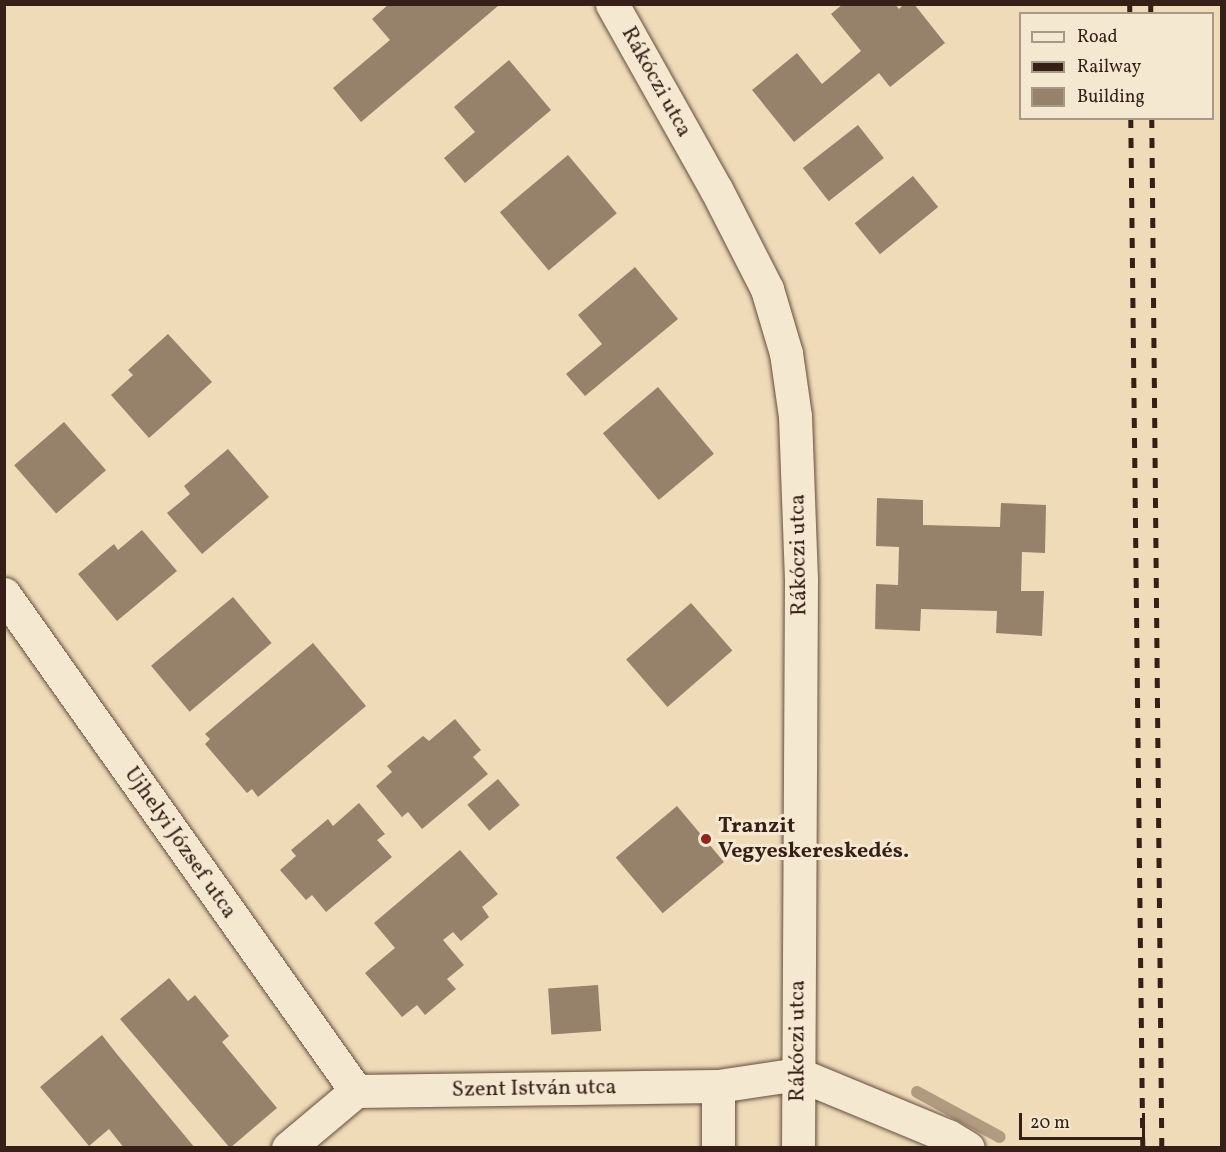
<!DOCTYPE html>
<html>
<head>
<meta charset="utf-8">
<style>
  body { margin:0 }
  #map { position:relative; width:1226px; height:1152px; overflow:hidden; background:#efdbb8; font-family:Vollkorn,serif }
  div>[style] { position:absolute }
  .stream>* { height:12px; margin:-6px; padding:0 6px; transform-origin:6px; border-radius:6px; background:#b09b81 }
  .building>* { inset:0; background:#96816b; transform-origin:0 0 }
  .roads { filter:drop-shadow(0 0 2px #644e3f) drop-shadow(0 0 2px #644e3f) }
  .street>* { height:33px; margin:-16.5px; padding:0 16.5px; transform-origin:16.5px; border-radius:16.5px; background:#f5e8d1 }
  .secondary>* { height:33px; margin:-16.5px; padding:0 16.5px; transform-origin:16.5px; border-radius:16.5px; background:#f5e8d1 }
  .rail>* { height:4.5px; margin-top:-2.25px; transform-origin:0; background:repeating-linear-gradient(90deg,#351f17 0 10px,transparent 0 20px) }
  .dots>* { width:16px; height:16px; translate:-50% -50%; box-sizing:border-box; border:3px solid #f5e8d1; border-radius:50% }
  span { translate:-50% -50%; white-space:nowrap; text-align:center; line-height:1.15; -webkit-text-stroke:6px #f5e8d1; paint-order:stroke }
  .street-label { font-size:22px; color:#351f17 }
  .poi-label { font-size:22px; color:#351f17; font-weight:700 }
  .left { translate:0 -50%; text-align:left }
  .frame { position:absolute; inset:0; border:6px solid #351f17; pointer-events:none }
  .legend { position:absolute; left:1019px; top:12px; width:195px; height:108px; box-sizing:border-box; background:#f5e8d1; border:2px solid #a89887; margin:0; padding:8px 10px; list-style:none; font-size:18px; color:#351f17 }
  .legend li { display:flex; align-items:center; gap:12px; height:30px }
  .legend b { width:30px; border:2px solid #a89887 }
  .scale { position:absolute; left:1019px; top:1113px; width:126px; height:27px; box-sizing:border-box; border:3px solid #351f17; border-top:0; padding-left:8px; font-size:18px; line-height:21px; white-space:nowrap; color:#351f17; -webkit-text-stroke:4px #f5e8d1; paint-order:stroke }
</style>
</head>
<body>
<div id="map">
  <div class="stream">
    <div style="left:917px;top:1092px;width:94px;rotate:28.5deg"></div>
  </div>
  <div class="building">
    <div style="clip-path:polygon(389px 4px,498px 6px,361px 122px,333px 88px,390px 40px,372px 19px)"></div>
    <div style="clip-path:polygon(843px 4px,895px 4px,899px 9px,904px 4px,914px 4px,945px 43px,890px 87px,879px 73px,794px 142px,752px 90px,797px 53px,822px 84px,861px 51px,831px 14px)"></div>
    <div style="clip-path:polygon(509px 60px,551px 110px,465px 183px,444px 158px,475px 132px,454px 107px)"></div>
    <div style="left:858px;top:125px;width:42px;height:70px;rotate:52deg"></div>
    <div style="left:568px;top:155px;width:76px;height:89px;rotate:50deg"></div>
    <div style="left:913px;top:176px;width:40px;height:75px;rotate:51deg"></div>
    <div style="clip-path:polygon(635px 267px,678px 319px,585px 396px,566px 374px,602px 344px,578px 315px)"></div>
    <div style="clip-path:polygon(168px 334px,212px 382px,149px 438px,111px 395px,133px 375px,128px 370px)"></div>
    <div style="left:658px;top:387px;width:87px;height:72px;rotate:50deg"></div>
    <div style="left:64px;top:422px;width:64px;height:66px;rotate:49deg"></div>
    <div style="clip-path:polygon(228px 449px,269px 497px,202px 554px,167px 513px,190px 494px,184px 486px)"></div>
    <div style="clip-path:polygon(877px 498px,923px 500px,923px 525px,1000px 527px,1001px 503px,1046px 505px,1045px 553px,1022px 552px,1021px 591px,1044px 591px,1042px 636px,996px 633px,997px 611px,921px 609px,920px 631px,875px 629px,876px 584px,898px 585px,899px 547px,876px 546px)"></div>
    <div style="clip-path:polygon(142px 530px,177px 571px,117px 621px,78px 574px,114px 544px,118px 550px)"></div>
    <div style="left:233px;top:597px;width:60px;height:107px;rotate:50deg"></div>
    <div style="left:691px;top:603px;width:63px;height:86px;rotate:49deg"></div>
    <div style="clip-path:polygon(313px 643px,366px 706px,258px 797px,252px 789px,247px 793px,205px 744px,210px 739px,205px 734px)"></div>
    <div style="clip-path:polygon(455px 719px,481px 750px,473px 757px,488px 774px,422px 829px,408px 812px,402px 817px,376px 786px,392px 772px,387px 766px,423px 736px,429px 741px)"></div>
    <div style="left:498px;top:779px;width:34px;height:40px;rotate:50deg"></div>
    <div style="clip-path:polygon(359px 803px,385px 834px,377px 840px,392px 857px,326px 912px,312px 895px,306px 900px,280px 870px,296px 856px,291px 850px,328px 819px,333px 826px)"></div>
    <div style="left:677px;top:806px;width:73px;height:80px;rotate:50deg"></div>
    <div style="clip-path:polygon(460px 850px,498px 894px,482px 907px,489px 917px,461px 941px,453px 932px,443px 940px,464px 965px,447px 979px,456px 989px,425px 1015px,417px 1005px,402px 1017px,365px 973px,395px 948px,374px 923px)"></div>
    <div style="clip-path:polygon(169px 978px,188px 1001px,195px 995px,229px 1036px,222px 1042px,277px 1108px,230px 1148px,120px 1019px)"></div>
    <div style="left:598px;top:985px;width:46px;height:50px;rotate:86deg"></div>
    <div style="clip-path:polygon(102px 1035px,116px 1053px,195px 1148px,124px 1148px,109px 1129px,89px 1146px,40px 1087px)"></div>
  </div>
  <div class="roads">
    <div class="street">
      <div style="left:4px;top:594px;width:609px;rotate:54.69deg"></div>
      <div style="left:288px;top:1148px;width:89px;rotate:-40deg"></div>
      <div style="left:356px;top:1091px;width:362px;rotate:-0.8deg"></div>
      <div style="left:718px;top:1086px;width:81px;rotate:-8.5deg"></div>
      <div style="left:798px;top:1074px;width:162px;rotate:22.5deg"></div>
      <div style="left:948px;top:1136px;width:23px;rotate:31deg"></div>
      <div style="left:718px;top:1148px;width:62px;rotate:-90deg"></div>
    </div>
    <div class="secondary">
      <div style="left:612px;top:4px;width:212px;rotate:60.7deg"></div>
      <div style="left:716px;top:189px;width:112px;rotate:63deg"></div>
      <div style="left:767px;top:289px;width:67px;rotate:73.5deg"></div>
      <div style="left:786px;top:353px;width:64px;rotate:81.9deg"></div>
      <div style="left:795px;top:416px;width:164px;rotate:87.9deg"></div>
      <div style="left:801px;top:580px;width:568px;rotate:90.3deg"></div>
    </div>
  </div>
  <div class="rail">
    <div style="left:1130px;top:4px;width:10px;rotate:90deg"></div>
    <div style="left:1151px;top:4px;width:10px;rotate:90deg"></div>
    <div style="left:1131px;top:118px;width:1030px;rotate:89.33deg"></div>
    <div style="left:1152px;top:118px;width:1030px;rotate:89.44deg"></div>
  </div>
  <div class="dots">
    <div style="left:706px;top:839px;background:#8f2418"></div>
  </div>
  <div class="street-label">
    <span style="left:656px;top:82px;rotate:61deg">Rákóczi utca</span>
    <span style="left:799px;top:555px;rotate:-91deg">Rákóczi utca</span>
    <span style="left:180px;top:843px;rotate:55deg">Ujhelyi József utca</span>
    <span style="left:798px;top:1041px;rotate:-90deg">Rákóczi utca</span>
    <span style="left:534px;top:1089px;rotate:-1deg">Szent István utca</span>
  </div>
  <div class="poi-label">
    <span class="left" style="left:718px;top:839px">Tranzit<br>Vegyeskereskedés.</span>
  </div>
  <div class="frame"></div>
  <ul class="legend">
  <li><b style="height:8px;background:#f5e8d1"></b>Road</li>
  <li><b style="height:8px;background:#351f17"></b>Railway</li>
  <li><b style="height:16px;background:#96816b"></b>Building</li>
  </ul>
  <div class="scale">20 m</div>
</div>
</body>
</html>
